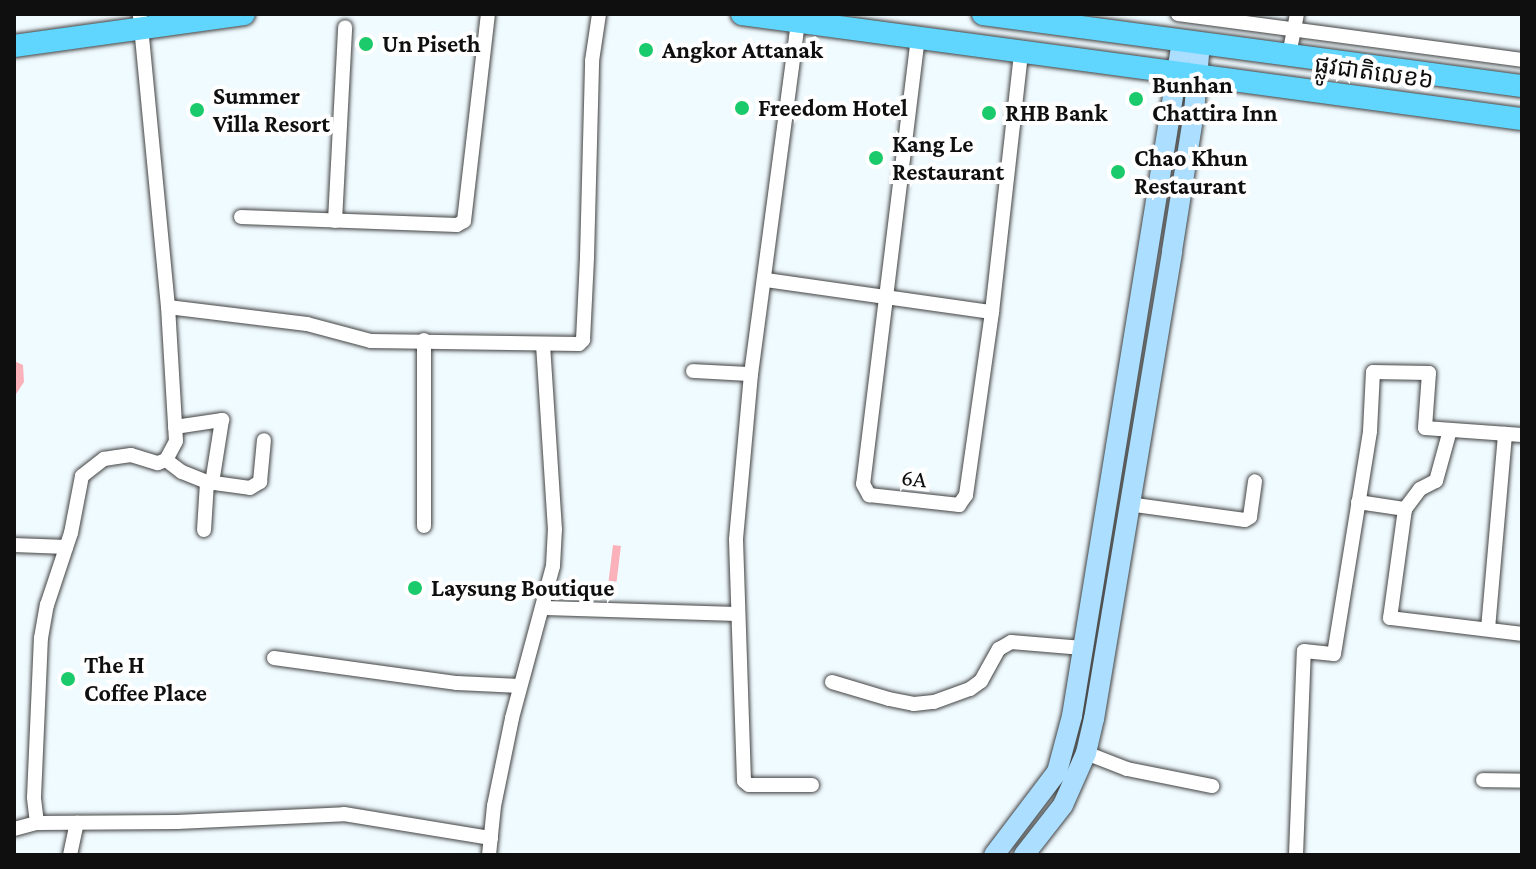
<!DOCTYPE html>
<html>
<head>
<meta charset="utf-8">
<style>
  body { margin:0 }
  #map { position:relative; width:1536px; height:869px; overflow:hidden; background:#f0fbff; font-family:"Crimson Pro","Noto Sans Khmer",serif }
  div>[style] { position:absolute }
  .water>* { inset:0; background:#fbb1ba; transform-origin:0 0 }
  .roads { filter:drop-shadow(0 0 2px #424242) drop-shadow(0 0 2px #424242) }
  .minor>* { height:14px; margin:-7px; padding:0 7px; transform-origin:7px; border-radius:7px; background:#fff }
  .secondary>* { height:20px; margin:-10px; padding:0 10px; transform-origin:10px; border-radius:10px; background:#abdeff }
  .primary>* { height:22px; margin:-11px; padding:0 11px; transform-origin:11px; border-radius:11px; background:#60d6ff }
  .dots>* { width:22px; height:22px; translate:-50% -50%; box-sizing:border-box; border:4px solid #fff; border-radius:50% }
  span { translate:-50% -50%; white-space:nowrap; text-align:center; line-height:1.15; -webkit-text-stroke:8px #fff; paint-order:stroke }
  .poi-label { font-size:24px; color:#0f0f0f; font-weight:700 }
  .left { translate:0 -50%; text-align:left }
  .street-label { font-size:24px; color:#0f0f0f }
  .frame { position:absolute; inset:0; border:16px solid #0f0f0f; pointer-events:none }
</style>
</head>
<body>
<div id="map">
  <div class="water">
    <div style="clip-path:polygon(14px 361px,23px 365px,24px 382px,16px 394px)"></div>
    <div style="left:613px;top:545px;width:8px;height:36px;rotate:7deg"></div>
  </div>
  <div class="roads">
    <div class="minor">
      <div style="left:1178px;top:14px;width:347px;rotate:7.6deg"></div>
      <div style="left:798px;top:22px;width:355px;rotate:97.6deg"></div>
      <div style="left:751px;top:374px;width:167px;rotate:95.2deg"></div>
      <div style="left:736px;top:540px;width:241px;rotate:88.1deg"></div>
      <div style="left:744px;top:781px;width:6px;rotate:39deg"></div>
      <div style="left:749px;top:785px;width:63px"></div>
      <div style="left:918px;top:37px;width:450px;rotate:97deg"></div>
      <div style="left:863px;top:484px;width:13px;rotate:61deg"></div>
      <div style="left:869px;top:495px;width:91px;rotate:6.3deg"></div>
      <div style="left:959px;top:505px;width:12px;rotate:-55deg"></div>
      <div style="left:966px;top:495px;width:185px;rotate:-81.9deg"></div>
      <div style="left:992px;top:312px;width:262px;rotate:-83.6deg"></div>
      <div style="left:1289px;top:55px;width:42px;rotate:-79deg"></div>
      <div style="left:241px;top:217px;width:216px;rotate:2.1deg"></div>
      <div style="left:457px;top:225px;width:8px;rotate:-30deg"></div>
      <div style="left:464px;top:221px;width:208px;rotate:-83.4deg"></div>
      <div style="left:335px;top:221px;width:194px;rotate:-87deg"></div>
      <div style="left:766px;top:280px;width:228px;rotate:8.1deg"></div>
      <div style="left:168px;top:307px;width:140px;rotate:7deg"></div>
      <div style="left:307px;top:324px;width:66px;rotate:14.9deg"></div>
      <div style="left:371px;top:341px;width:208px;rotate:0.8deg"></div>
      <div style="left:579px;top:344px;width:6px;rotate:-45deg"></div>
      <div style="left:583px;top:340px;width:83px;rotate:-87.2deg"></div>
      <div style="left:587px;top:257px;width:196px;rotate:-88.5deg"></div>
      <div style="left:592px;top:61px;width:48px;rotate:-81.5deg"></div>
      <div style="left:424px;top:340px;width:186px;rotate:90deg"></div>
      <div style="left:693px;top:371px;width:58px;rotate:3deg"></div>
      <div style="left:175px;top:427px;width:48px;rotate:-8.5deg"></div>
      <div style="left:222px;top:420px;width:64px;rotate:99deg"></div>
      <div style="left:166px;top:460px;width:20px;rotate:37deg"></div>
      <div style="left:182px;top:472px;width:27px;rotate:22deg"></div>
      <div style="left:207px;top:482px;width:43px;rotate:7.9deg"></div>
      <div style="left:250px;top:488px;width:12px;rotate:-31deg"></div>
      <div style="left:260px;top:482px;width:42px;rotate:-84.6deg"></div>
      <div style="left:1358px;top:502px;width:48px;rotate:8.5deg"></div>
      <div style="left:1405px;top:509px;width:25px;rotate:-53deg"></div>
      <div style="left:1420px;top:489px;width:18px;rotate:-27deg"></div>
      <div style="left:1436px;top:481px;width:53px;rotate:-74.6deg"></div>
      <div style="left:1128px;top:504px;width:118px;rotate:7.8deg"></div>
      <div style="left:1245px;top:520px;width:6px;rotate:-31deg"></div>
      <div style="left:1250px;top:517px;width:36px;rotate:-82deg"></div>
      <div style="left:1405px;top:509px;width:110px;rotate:97.8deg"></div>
      <div style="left:1390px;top:618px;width:133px;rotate:6.9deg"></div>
      <div style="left:204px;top:530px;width:48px;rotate:-86.4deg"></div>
      <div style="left:14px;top:545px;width:52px;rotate:2.2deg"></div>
      <div style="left:544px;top:608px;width:194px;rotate:1.8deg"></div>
      <div style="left:1488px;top:629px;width:196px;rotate:-85deg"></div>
      <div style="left:274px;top:658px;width:185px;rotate:7.8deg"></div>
      <div style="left:457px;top:683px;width:63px;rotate:2.7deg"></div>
      <div style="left:832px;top:682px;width:59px;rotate:16.6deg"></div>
      <div style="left:889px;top:699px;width:25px;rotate:11deg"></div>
      <div style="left:914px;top:704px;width:20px;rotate:-6deg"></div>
      <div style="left:934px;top:702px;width:38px;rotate:-20deg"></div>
      <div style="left:970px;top:689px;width:14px;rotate:-36deg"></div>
      <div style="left:981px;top:681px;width:37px;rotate:-61deg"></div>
      <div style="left:999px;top:649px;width:14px;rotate:-30deg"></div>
      <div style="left:1011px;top:642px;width:72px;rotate:4.8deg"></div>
      <div style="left:1086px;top:753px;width:44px;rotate:21.3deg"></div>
      <div style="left:1127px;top:769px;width:87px;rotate:11.3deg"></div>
      <div style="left:1483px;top:780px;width:39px;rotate:1deg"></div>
      <div style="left:37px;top:823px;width:26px;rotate:-97deg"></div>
      <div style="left:34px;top:797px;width:159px;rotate:-87.5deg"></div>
      <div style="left:41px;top:638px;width:34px;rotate:-80deg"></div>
      <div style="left:47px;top:605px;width:76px;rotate:-71.6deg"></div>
      <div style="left:71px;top:533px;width:58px;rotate:-79.1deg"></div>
      <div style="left:82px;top:476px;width:28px;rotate:-38deg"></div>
      <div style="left:104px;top:459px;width:13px;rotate:-9deg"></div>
      <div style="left:117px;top:457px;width:14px;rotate:-8deg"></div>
      <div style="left:131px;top:455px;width:28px;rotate:17deg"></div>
      <div style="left:158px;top:463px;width:9px;rotate:-21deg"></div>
      <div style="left:166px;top:460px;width:21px;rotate:-62deg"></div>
      <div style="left:176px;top:441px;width:134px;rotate:-93.4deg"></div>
      <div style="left:168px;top:307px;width:294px;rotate:-95.5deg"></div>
      <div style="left:14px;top:829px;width:24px;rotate:-15deg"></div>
      <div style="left:37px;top:823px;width:140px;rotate:-0.4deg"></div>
      <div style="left:177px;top:822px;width:167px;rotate:-2.7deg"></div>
      <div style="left:344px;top:814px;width:149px;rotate:9.3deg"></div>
      <div style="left:70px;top:855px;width:33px;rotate:-78deg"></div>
      <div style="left:489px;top:855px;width:49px;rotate:-84.2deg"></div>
      <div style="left:494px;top:806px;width:90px;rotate:-78.4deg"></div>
      <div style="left:512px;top:718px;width:157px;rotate:-74.9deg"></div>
      <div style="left:553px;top:566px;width:36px;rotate:-87deg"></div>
      <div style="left:555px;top:530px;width:184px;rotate:-93.7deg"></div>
      <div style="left:1296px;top:855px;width:204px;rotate:-87.8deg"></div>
      <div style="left:1304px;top:651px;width:30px;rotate:6deg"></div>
      <div style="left:1334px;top:654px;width:226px;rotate:-80.8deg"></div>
      <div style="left:1370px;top:431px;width:59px;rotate:-87.1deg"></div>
      <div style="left:1373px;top:372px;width:56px;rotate:1deg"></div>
      <div style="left:1429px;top:373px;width:55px;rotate:94.2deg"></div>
      <div style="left:1425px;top:428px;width:97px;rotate:4.1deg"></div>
    </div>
    <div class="secondary">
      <div style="left:994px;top:855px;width:104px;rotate:-52.8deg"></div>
      <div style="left:1057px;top:772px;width:58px;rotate:-75deg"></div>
      <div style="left:1072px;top:716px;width:684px;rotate:-80.74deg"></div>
      <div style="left:1024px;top:855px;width:63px;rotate:-52deg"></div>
      <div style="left:1063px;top:805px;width:57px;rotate:-66.1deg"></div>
      <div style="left:1086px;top:753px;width:35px;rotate:-77deg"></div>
      <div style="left:1094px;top:719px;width:474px;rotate:-80.5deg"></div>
      <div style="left:1172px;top:251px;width:141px;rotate:-81deg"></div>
      <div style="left:1194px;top:112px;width:69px;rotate:-85deg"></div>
    </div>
    <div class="primary">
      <div style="left:742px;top:14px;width:787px;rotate:7.67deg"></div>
      <div style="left:983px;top:14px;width:544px;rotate:7.61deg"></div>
      <div style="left:14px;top:46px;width:232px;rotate:-7.9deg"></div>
    </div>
  </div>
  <div class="dots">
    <div style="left:366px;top:44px;background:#1bca6b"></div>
    <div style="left:646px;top:50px;background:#1bca6b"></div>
    <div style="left:1136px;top:99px;background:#1bca6b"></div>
    <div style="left:742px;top:108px;background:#1bca6b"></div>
    <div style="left:197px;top:110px;background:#1bca6b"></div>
    <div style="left:989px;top:113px;background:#1bca6b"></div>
    <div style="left:876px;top:158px;background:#1bca6b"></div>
    <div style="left:1118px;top:172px;background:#1bca6b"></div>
    <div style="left:415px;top:588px;background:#1bca6b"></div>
    <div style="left:68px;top:679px;background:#1bca6b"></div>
  </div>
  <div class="poi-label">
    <span class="left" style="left:382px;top:44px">Un Piseth</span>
    <span class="left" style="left:662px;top:50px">Angkor Attanak</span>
    <span class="left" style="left:1152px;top:99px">Bunhan<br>Chattira Inn</span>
    <span class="left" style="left:213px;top:110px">Summer<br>Villa Resort</span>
    <span class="left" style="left:758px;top:108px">Freedom Hotel</span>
    <span class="left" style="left:1005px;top:113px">RHB Bank</span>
    <span class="left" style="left:892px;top:158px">Kang Le<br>Restaurant</span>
    <span class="left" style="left:1134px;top:172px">Chao Khun<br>Restaurant</span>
    <span class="left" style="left:431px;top:588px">Laysung Boutique</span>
    <span class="left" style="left:84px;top:679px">The H<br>Coffee Place</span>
  </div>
  <div class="street-label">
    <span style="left:1374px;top:72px;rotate:8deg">ផ្លូវជាតិលេខ៦</span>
    <span style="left:914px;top:478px;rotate:6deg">6A</span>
  </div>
  <div class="frame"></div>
</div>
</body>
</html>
